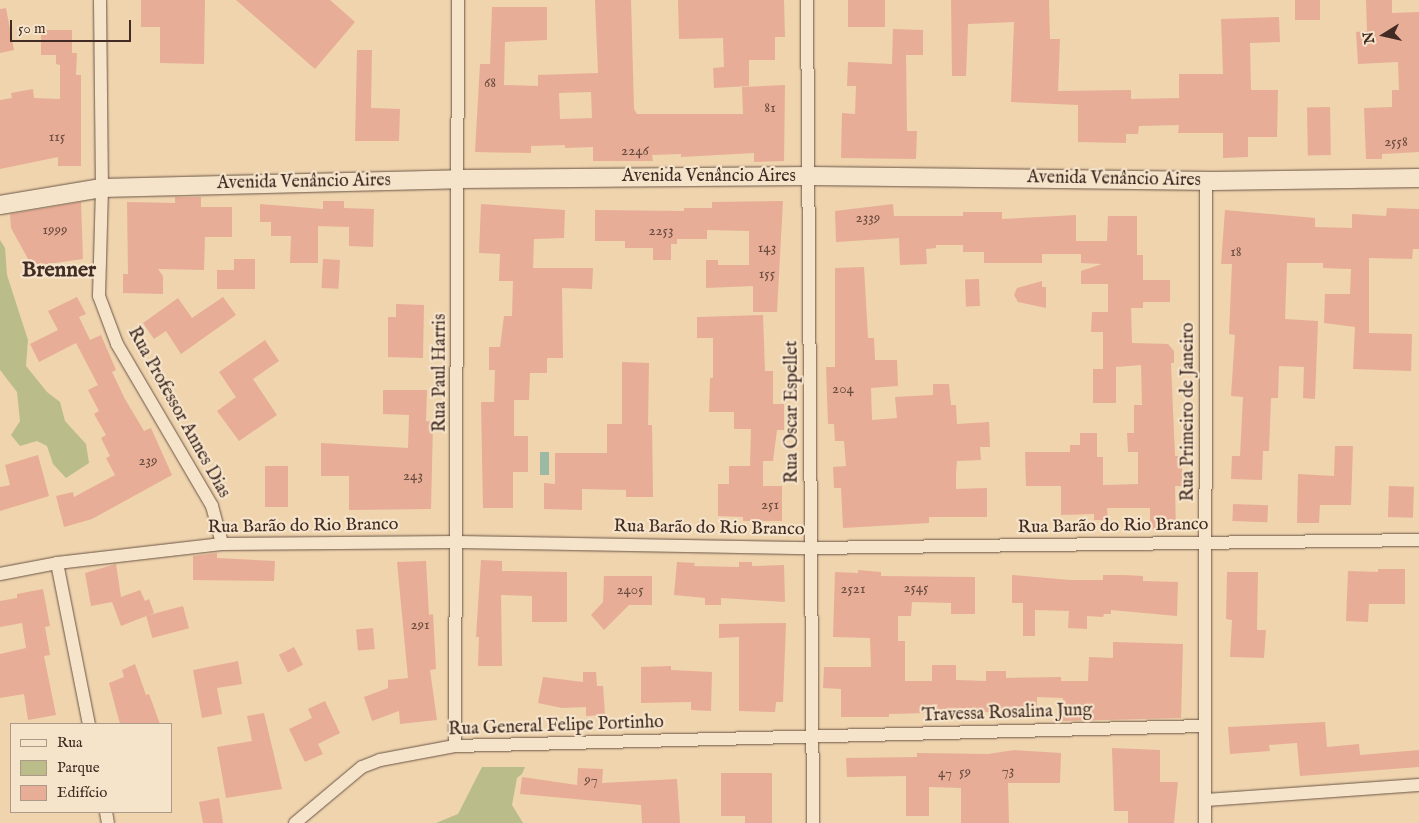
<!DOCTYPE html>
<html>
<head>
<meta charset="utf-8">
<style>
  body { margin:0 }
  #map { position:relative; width:1419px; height:823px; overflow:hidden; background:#efd4ae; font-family:"IM FELL English",serif }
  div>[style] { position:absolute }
  .green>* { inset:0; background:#babc8a }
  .water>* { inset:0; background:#9cb9a4; transform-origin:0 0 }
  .building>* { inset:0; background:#e8ad96; transform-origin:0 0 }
  .roads { filter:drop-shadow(0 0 1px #6c5546) drop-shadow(0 0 1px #6c5546) }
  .street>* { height:12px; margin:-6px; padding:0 6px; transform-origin:6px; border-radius:6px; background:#f5e3ca }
  .secondary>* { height:18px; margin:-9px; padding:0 9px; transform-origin:9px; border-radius:9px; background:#f5e3ca }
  span { translate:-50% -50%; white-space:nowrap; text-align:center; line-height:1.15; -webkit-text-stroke:4.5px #f5e3ca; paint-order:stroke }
  .number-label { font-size:15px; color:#6b4c40 }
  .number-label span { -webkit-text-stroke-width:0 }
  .street-label { font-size:18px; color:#412b24 }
  .district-label { font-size:22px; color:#412b24; font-weight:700 }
  .legend { position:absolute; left:10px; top:723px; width:162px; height:90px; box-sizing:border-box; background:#f5e3ca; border:1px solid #ad9988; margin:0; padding:6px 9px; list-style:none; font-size:15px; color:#412b24 }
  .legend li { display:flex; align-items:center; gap:10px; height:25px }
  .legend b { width:25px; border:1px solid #ad9988 }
  .north { position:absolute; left:1359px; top:10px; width:50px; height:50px; -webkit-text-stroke:4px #f5e3ca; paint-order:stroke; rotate:260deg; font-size:14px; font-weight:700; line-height:20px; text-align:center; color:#412b24 }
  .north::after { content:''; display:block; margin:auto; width:18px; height:22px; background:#412b24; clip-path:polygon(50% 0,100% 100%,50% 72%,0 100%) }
  .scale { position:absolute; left:10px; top:20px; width:121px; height:22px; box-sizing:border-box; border:2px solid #412b24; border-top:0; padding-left:6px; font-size:15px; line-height:18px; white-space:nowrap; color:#412b24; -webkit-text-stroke:4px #f5e3ca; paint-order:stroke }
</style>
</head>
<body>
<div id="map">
  <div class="green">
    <div style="clip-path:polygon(0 240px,5px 248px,7px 275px,28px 340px,26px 366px,47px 392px,60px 402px,65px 421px,86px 444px,89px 463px,66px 478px,53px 464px,47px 446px,37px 441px,20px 446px,11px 435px,20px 421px,17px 392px,0 370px)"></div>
    <div style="clip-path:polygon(482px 767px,525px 767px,522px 774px,517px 778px,512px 805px,523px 823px,436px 823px,458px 814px)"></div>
  </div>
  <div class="water">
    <div style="left:540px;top:452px;width:9px;height:23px"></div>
  </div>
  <div class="building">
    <div style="clip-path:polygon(141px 0,205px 0,204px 64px,160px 63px,160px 27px,141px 27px)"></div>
    <div style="clip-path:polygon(236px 0,330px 0,355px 22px,315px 69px)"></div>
    <div style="clip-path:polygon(evenodd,595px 0,631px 0,634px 109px,637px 114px,743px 114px,742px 87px,785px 85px,784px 161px,754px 162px,754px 153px,681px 157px,681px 154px,652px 155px,653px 161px,593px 161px,593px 147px,565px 148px,565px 145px,531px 146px,531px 153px,475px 152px,480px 64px,490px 64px,492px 7px,547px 7px,547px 40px,505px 42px,504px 85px,538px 86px,538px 75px,598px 73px,595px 0,591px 92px,592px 118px,560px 119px,559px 93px,591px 92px)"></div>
    <div style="clip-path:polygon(678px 0,784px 0,785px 37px,775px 37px,775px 60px,749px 60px,749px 86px,714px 88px,713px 68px,724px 67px,723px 38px,679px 39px)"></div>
    <div style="left:848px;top:0;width:37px;height:27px"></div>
    <div style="clip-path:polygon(951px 0,1049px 0,1050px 39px,1060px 39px,1058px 91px,1131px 90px,1131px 99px,1179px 98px,1179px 74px,1223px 74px,1221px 19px,1279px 17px,1280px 42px,1250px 43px,1251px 90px,1278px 90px,1277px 137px,1248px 137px,1248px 157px,1223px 158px,1223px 133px,1178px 133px,1179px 125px,1139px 126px,1138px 134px,1126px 134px,1126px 143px,1078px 142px,1078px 105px,1011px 102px,1014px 22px,968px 24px,966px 76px,952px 76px)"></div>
    <div style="left:1295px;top:0;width:25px;height:20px"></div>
    <div style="clip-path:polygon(1366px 0,1392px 0,1392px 13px,1419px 12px,1419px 152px,1382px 154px,1382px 159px,1366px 159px,1364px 108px,1392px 107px,1392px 90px,1399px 90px,1398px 62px,1358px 64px,1356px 32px,1367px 31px)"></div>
    <div style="clip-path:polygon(6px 8px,14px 50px,0 53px,0 9px)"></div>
    <div style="clip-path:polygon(893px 29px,923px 30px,923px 55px,906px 55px,907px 131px,917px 131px,916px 159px,841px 158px,842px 113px,855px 114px,856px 86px,847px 86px,848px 62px,892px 64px)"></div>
    <div style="clip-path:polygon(41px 30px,72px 30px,72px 53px,77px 53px,76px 75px,81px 75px,81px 166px,58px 166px,58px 157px,0 169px,0 100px,12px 98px,11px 93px,33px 89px,34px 98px,60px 99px,60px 65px,56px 64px,56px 55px,41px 55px)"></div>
    <div style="clip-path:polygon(357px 50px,372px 50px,371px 108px,400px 109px,399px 141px,355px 141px)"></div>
    <div style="left:1330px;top:107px;width:48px;height:23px;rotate:89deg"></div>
    <div style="clip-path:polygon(175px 197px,201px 197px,201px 207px,232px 207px,232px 237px,205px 237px,204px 270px,158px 269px,163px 276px,163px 294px,123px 293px,123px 274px,128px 274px,127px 202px,175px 203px)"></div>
    <div style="clip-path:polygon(323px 201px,344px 201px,344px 208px,374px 209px,373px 247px,349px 246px,349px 227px,318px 226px,318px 263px,290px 263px,291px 236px,271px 236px,271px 222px,260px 222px,260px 204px,323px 209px)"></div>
    <div style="clip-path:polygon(783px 201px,777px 312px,753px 312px,753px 286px,706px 288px,706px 260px,718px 260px,718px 265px,749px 265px,749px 231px,707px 230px,707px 239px,677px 239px,677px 244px,671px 244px,671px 260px,653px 260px,653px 248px,625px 248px,625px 241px,595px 241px,595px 210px,684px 211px,684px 208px,712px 208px,712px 202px)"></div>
    <div style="clip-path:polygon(81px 202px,83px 259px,48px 264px,51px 270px,38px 277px,11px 228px,10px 214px)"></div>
    <div style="clip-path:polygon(481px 204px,565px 210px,564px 238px,534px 239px,533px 268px,593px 268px,592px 289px,562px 288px,563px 358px,547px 358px,547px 373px,530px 373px,529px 400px,514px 400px,514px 436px,528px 436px,528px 472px,513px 472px,513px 508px,483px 508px,481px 402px,494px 402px,495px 370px,489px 370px,489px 347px,500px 347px,504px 316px,512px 316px,513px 281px,499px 281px,500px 254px,479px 253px)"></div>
    <div style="clip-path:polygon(893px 204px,894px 216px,963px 216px,963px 212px,1002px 212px,1002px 219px,1076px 215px,1076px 241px,1107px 241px,1108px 216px,1137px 216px,1137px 255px,1143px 255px,1143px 280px,1170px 280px,1170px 302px,1143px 302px,1143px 308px,1131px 308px,1132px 343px,1168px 344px,1174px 351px,1174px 363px,1171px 363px,1175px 456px,1182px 456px,1182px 486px,1175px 486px,1176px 529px,1150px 529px,1150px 508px,1107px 508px,1108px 520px,1094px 520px,1094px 514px,1061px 515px,1061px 486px,1026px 486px,1025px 452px,1070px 452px,1070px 445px,1080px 445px,1080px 433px,1097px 433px,1097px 457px,1103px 457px,1103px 485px,1138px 484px,1138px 452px,1128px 452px,1127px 433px,1134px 433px,1134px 405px,1142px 405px,1141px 365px,1116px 367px,1116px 403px,1093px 403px,1093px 369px,1103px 369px,1103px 332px,1091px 332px,1092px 312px,1108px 312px,1108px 284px,1081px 284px,1081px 271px,1102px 264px,1081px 263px,1081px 254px,1042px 254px,1042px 263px,984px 263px,984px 252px,963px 252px,963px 245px,936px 245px,936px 248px,926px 249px,927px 264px,900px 265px,899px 238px,836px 242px,835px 211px)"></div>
    <div style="clip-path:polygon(1387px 208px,1419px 209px,1419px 249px,1413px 249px,1412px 259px,1369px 258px,1369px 333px,1412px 334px,1411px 371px,1353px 369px,1355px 327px,1324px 323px,1325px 294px,1350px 294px,1351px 269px,1323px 268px,1323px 263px,1287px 263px,1285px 319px,1318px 321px,1315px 399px,1303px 398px,1304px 367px,1279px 366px,1278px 398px,1271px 398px,1269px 451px,1263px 451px,1262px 480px,1231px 479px,1232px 456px,1240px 456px,1243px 397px,1231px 396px,1235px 335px,1229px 334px,1232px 264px,1221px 264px,1225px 210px,1315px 218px,1315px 227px,1352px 228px,1352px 214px,1386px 216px)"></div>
    <div style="clip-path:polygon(234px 259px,255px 259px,255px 289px,217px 289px,217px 270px,234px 270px)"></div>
    <div style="left:323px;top:259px;width:17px;height:29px;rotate:3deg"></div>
    <div style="clip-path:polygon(864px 267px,868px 338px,874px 338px,875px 360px,897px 360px,898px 386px,871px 388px,872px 420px,897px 418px,895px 397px,933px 395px,933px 384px,949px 384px,951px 405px,956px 405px,957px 424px,989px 422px,990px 447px,980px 447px,981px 460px,957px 461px,956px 474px,956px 489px,987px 488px,987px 517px,929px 517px,929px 523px,843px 528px,841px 488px,834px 488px,833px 467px,846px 466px,844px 441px,835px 441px,834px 424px,828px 424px,826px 367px,835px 367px,835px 268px)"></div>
    <div style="left:979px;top:279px;width:27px;height:14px;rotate:88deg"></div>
    <div style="clip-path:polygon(1042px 281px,1042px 287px,1046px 287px,1046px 308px,1018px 302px,1014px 295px,1017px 288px)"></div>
    <div style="clip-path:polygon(77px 297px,86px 314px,79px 317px,90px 340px,101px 335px,116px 370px,112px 372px,125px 399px,144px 431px,151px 428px,172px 475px,92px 519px,64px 527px,56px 496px,73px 492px,74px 497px,115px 475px,106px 458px,110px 456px,101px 438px,106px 435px,94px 414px,99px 411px,88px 390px,98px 385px,76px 343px,39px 362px,30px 344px,58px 330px,48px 311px)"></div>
    <div style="clip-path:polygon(223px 297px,236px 315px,181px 354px,166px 331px,154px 339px,143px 323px,178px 298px,192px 318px)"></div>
    <div style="clip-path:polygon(396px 304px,424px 305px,423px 358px,388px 357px,388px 317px,396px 317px)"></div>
    <div style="clip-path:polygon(763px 315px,765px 371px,773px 371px,773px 404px,784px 404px,784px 430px,777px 430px,773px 461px,763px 461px,763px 486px,782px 486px,782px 521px,743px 521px,743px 517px,718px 516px,718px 484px,729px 484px,729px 466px,750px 466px,751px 429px,734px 429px,734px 412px,709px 412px,710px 378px,713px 378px,713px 338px,697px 338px,697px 317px)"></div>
    <div style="clip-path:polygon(265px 340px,279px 361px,253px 379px,277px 415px,239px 441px,217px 411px,236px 397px,219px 372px)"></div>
    <div style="clip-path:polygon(622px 362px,649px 363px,648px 425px,652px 425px,653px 497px,626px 497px,626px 490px,582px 489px,582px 510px,544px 509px,544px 483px,555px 484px,555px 453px,607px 453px,607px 424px,622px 424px)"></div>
    <div style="clip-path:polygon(383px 390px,427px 390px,426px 421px,433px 422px,431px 509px,349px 510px,349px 476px,321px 476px,321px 443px,408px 448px,409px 415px,383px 414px)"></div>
    <div style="clip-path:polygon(1335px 446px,1353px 446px,1351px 505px,1320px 505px,1319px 523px,1297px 523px,1298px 474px,1334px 476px)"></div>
    <div style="clip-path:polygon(38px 455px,49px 496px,0 511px,0 487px,10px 485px,5px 465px)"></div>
    <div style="left:265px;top:466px;width:23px;height:41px"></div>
    <div style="left:1389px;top:486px;width:25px;height:31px;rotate:2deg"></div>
    <div style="left:1233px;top:504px;width:35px;height:17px;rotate:2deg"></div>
    <div style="clip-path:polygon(217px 553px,217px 558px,275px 561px,274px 581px,193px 580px,193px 556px)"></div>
    <div style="clip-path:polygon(481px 560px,502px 561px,502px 571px,567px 572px,567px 622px,532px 622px,532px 596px,501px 595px,502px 666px,478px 666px,479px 637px,476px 637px)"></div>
    <div style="clip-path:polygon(426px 561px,429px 615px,433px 614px,436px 669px,430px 670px,437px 720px,400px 724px,399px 711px,372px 721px,364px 697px,388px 688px,388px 680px,408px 678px,397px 562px)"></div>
    <div style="clip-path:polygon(677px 562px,695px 563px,694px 566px,739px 567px,739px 562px,752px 562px,752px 566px,784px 565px,785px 602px,721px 598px,721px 605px,705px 605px,705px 598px,674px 595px)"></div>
    <div style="clip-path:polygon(116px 564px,121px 597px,140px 590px,145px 601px,149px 599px,154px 613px,121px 626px,112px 602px,91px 606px,85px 573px)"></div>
    <div style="clip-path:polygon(1378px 569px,1405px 569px,1405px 604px,1369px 604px,1368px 622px,1346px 621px,1348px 571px,1378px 572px)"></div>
    <div style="clip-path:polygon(858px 570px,881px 572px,881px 576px,975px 577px,975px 614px,951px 614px,951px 603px,912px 602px,911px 616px,898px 616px,898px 641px,905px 641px,905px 681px,932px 681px,932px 665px,956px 665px,956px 680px,986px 681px,986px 671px,1006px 671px,1006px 678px,1061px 677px,1061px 681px,1088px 681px,1089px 657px,1113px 658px,1113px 642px,1183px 644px,1181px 718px,1063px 721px,1063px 698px,1037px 697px,1037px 717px,1012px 717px,1012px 711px,959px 713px,959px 710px,925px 709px,925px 713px,889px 714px,889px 717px,841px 717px,841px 689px,823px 688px,824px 667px,871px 667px,870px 638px,833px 637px,835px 572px,858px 573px)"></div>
    <div style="clip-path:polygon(1227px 572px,1258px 572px,1257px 630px,1266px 630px,1264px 658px,1230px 657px,1232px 620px,1226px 619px)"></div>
    <div style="clip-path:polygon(1012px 575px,1070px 580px,1103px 580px,1103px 575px,1124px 575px,1143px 576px,1143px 581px,1178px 582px,1177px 616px,1111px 610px,1111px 614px,1104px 614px,1103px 617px,1087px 616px,1087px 629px,1068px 628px,1069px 611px,1035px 610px,1035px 636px,1023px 636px,1023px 603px,1012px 603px)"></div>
    <div style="clip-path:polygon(604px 576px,652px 576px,652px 605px,629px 605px,604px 630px,591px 615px,603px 602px)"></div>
    <div style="clip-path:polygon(43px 589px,50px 626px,45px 627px,50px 655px,44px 656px,56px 715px,28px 720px,24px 694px,0 698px,0 654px,26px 648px,22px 623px,0 627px,0 601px,17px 598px,17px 594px)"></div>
    <div style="left:183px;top:606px;width:23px;height:38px;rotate:75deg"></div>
    <div style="clip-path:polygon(786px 623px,783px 702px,776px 702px,775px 712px,739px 711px,739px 637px,719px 638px,719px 624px)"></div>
    <div style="left:373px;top:628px;width:21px;height:17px;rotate:85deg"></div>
    <div style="left:294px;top:647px;width:20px;height:17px;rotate:63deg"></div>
    <div style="clip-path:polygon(238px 661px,242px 684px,217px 688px,222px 714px,202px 718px,193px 670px)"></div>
    <div style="clip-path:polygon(135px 664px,146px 695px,149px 694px,160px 724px,120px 724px,109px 683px,124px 677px,122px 670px)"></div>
    <div style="clip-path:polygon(671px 666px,671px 670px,712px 672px,711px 711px,691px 710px,691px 702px,641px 703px,641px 667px)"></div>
    <div style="clip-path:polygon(583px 672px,596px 672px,597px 686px,603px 686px,605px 715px,586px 716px,586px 707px,562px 708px,538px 703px,543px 677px,583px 682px)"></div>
    <div style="clip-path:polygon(325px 701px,340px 733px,318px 744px,323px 754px,305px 762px,289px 729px,312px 718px,308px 709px)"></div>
    <div style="clip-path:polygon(264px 713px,282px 789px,226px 798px,217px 747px,252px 741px,247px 716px)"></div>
    <div style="clip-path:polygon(1325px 722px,1327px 747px,1359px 744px,1360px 755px,1419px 750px,1419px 767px,1300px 776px,1297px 743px,1269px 745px,1270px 751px,1230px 754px,1228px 727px)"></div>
    <div style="clip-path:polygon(1112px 748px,1160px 750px,1160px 782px,1178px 782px,1174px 823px,1128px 823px,1128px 811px,1114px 811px)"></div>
    <div style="clip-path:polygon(1014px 750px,1061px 753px,1060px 783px,1008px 783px,1009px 823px,961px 823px,961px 788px,929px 787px,929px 816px,906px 816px,906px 776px,847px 777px,846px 758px,917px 757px,917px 753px,988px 754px)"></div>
    <div style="clip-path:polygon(578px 768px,603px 769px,602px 783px,677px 779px,680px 823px,642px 823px,641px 805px,520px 794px,522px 777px,577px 785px)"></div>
    <div style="clip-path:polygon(721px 773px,772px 773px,772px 823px,745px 823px,745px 816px,721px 816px)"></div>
    <div style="clip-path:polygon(219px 798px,223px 823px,203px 823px,199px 802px)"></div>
  </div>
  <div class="roads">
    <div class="street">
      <div style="left:100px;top:0;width:188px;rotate:89.4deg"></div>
      <div style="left:102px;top:188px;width:108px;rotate:91.6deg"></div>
      <div style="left:99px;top:296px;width:51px;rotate:69.4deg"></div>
      <div style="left:117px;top:344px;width:188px;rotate:59.6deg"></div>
      <div style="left:212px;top:506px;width:39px;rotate:75deg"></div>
      <div style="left:807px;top:0;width:823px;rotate:89.58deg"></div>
      <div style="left:57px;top:563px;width:164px;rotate:78.8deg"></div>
      <div style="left:0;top:574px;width:58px;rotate:-10.9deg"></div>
      <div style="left:57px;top:563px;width:166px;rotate:-6.6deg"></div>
      <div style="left:222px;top:544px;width:235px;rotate:-0.5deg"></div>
      <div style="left:457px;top:542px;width:353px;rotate:1deg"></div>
      <div style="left:810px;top:548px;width:609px;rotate:-0.75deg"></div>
      <div style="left:455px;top:746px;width:746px;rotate:-89.77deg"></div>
      <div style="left:1205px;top:800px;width:215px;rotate:-4deg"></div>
      <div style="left:106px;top:812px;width:11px;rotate:80deg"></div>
      <div style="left:295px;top:823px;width:87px;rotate:-39.9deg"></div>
      <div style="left:362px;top:767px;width:19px;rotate:-21deg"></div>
      <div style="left:380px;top:760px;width:76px;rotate:-10.6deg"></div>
      <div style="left:455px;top:746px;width:749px;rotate:-1.53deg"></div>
      <div style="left:1205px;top:823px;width:642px;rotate:-89.91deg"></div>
    </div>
    <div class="secondary">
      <div style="left:0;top:205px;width:103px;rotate:-9.5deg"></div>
      <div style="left:102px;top:188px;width:357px;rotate:-1.4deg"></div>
      <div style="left:459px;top:179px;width:351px;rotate:-0.5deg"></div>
      <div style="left:810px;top:176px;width:403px;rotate:0.7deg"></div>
      <div style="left:1213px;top:181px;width:206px;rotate:-0.8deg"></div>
    </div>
  </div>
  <div class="number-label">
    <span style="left:490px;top:83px">68</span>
    <span style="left:770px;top:108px">81</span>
    <span style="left:57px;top:137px">115</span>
    <span style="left:1396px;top:142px">2558</span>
    <span style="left:635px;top:151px">2246</span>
    <span style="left:868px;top:218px">2339</span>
    <span style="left:55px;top:230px">1999</span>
    <span style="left:661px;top:231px">2253</span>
    <span style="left:767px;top:248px">143</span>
    <span style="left:1236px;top:252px">18</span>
    <span style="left:767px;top:274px">155</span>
    <span style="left:843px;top:389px">204</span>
    <span style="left:148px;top:461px">239</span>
    <span style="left:413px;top:476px">243</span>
    <span style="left:770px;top:505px">251</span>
    <span style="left:916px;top:588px">2545</span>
    <span style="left:853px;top:589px">2521</span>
    <span style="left:630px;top:590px">2405</span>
    <span style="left:420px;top:625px">291</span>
    <span style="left:1008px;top:771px">73</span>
    <span style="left:965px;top:772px">59</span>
    <span style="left:945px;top:773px">47</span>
    <span style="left:591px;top:780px">97</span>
  </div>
  <div class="street-label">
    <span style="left:709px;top:177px">Avenida Venâncio Aires</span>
    <span style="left:1114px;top:180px;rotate:1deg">Avenida Venâncio Aires</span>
    <span style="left:304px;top:183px;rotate:-1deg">Avenida Venâncio Aires</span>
    <span style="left:441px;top:373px;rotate:-90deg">Rua Paul Harris</span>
    <span style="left:793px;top:412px;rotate:-90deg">Rua Oscar Espellet</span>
    <span style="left:1189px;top:412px;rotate:-90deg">Rua Primeiro de Janeiro</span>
    <span style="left:178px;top:413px;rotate:61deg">Rua Professor Annes Dias</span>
    <span style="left:303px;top:527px;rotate:-1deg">Rua Barão do Rio Branco</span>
    <span style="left:1113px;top:527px;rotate:-1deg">Rua Barão do Rio Branco</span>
    <span style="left:709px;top:529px;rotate:1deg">Rua Barão do Rio Branco</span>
    <span style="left:1007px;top:714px;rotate:-2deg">Travessa Rosalina Jung</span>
    <span style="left:556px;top:727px;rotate:-2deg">Rua General Felipe Portinho</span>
  </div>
  <div class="district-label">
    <span style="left:59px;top:271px">Brenner</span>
  </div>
  <ul class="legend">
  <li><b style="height:6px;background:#f5e3ca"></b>Rua</li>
  <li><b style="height:14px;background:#babc8a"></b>Parque</li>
  <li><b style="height:14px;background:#e8ad96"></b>Edifício</li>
  </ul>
  <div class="north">N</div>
  <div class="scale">50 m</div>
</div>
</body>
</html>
